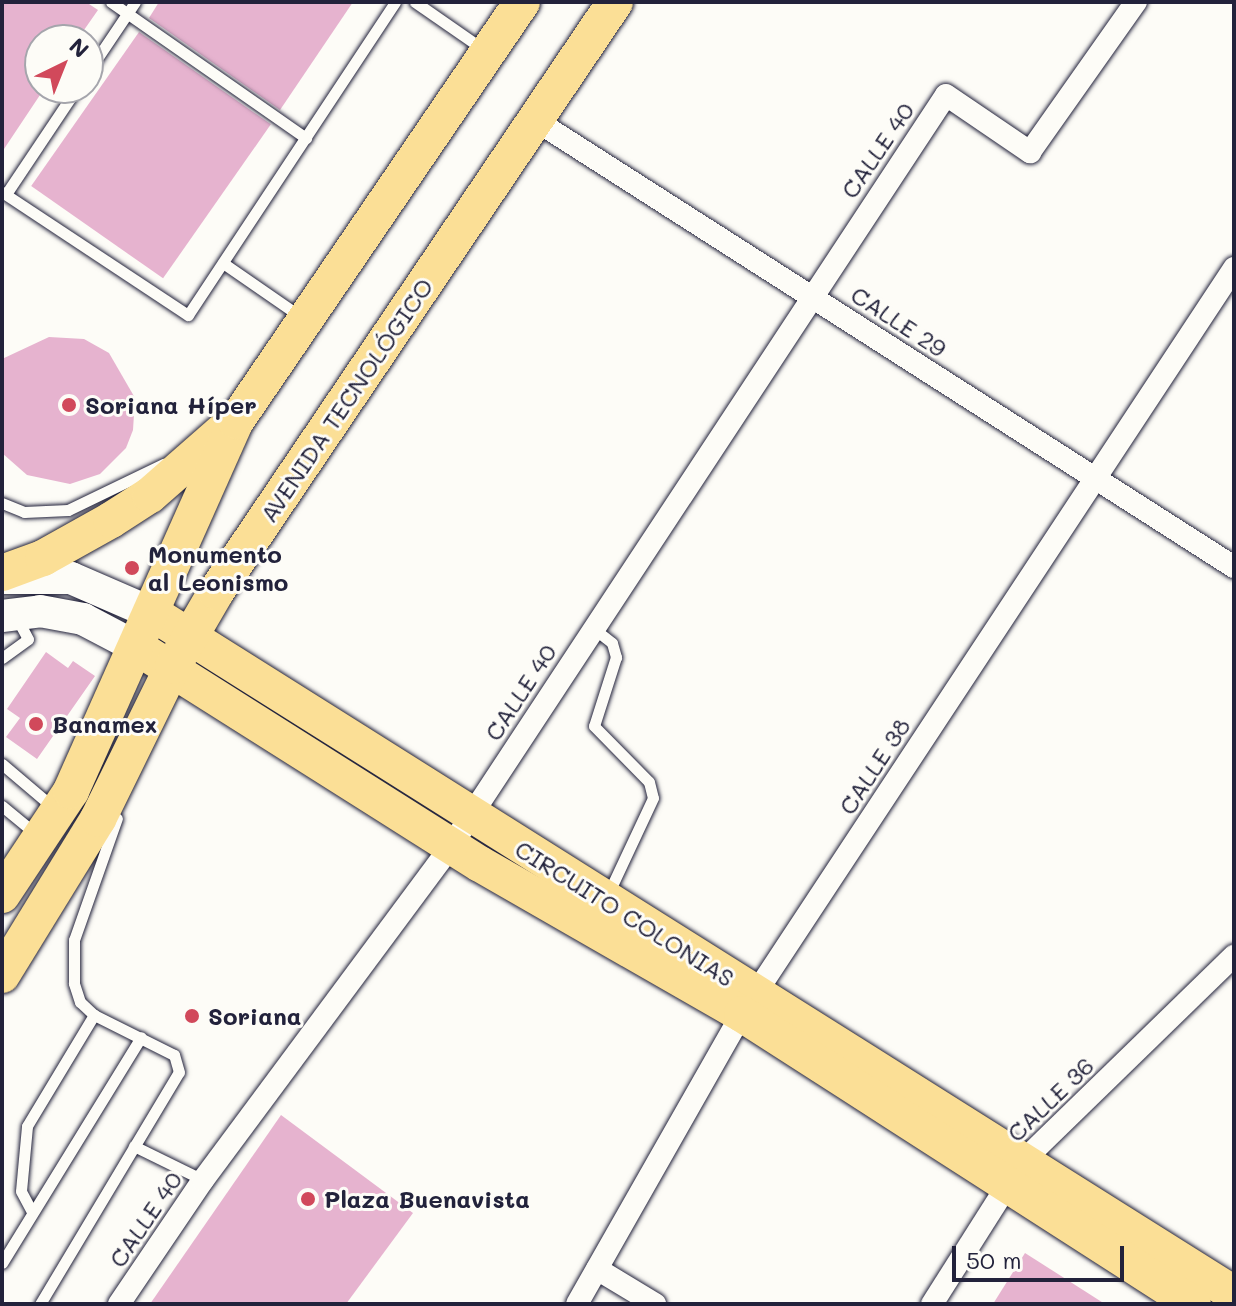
<!DOCTYPE html>
<html>
<head>
<meta charset="utf-8">
<style>
  body { margin:0 }
  #map { position:relative; width:1236px; height:1306px; overflow:hidden; background:#fdfcf7; font-family:Mali,sans-serif }
  div>[style] { position:absolute }
  .building>* { inset:0; background:#e6b3cf; transform-origin:0 0 }
  .roads { filter:drop-shadow(0 0 2px #22223b) drop-shadow(0 0 2px #22223b) }
  .service>* { height:11px; margin:-5.5px; padding:0 5.5px; transform-origin:5.5px; border-radius:5.5px; background:#fdfcf7 }
  .minor>* { height:22px; margin:-11px; padding:0 11px; transform-origin:11px; border-radius:11px; background:#fdfcf7 }
  .secondary>* { height:32px; margin:-16px; padding:0 16px; transform-origin:16px; border-radius:16px; background:#fdfcf7 }
  .primary>* { height:36px; margin:-18px; padding:0 18px; transform-origin:18px; border-radius:18px; background:#fbdf96 }
  .dots>* { width:22px; height:22px; translate:-50% -50%; box-sizing:border-box; border:4px solid #fdfcf7; border-radius:50% }
  span { translate:-50% -50%; white-space:nowrap; text-align:center; line-height:1.15; -webkit-text-stroke:6px #fdfcf7; paint-order:stroke }
  .street-label { font-size:24px; color:#22223b }
  .poi-label { font-size:24px; color:#22223b; font-weight:700 }
  .left { translate:0 -50%; text-align:left }
  .frame { position:absolute; inset:0; border:4px solid #22223b; pointer-events:none }
  .north { position:absolute; left:24px; top:24px; width:80px; height:80px; box-sizing:border-box; background:#fdfcf7; border:2px solid #a5a5ac; border-radius:50%; rotate:43deg; font-size:22px; font-weight:700; line-height:32px; text-align:center; color:#22223b }
  .north::after { content:''; display:block; margin:auto; width:28px; height:36px; background:#d1495b; clip-path:polygon(50% 0,100% 100%,50% 72%,0 100%) }
  .scale { position:absolute; left:952px; top:1246px; width:172px; height:36px; box-sizing:border-box; border:4px solid #22223b; border-top:0; padding-left:10px; font-size:24px; line-height:28px; white-space:nowrap; color:#22223b; -webkit-text-stroke:6px #fdfcf7; paint-order:stroke }
</style>
</head>
<body>
<div id="map">
  <div class="building">
    <div style="clip-path:polygon(2px 2px,86px 2px,98px 10px,77px 40px,40px 40px,40px 95px,2px 152px)"></div>
    <div style="clip-path:polygon(159px 2px,353px 2px,280px 110px,149px 18px)"></div>
    <div style="left:139px;top:32px;width:161px;height:188px;rotate:35deg"></div>
    <div style="clip-path:polygon(49px 337px,84px 339px,109px 353px,135px 398px,133px 430px,126px 448px,100px 474px,70px 484px,27px 475px,2px 453px,2px 359px)"></div>
    <div style="clip-path:polygon(46px 652px,68px 668px,73px 661px,95px 676px,37px 759px,6px 737px,20px 718px,7px 709px)"></div>
    <div style="clip-path:polygon(281px 1115px,413px 1213px,346px 1304px,150px 1304px)"></div>
    <div style="clip-path:polygon(1025px 1253px,1105px 1304px,993px 1304px)"></div>
  </div>
  <div class="roads">
    <div class="service">
      <div style="left:111px;top:2px;width:238px;rotate:34.9deg"></div>
      <div style="left:415px;top:2px;width:84px;rotate:34.8deg"></div>
      <div style="left:88px;top:72px;width:84px;rotate:-56.1deg"></div>
      <div style="left:2px;top:192px;width:223px;rotate:33.5deg"></div>
      <div style="left:188px;top:315px;width:375px;rotate:-56.5deg"></div>
      <div style="left:6px;top:194px;width:128px;rotate:-56.2deg"></div>
      <div style="left:223px;top:263px;width:95px;rotate:34.7deg"></div>
      <div style="left:2px;top:503px;width:24px;rotate:22deg"></div>
      <div style="left:24px;top:512px;width:44px;rotate:-2.6deg"></div>
      <div style="left:68px;top:510px;width:106px;rotate:-25.8deg"></div>
      <div style="left:593px;top:628px;width:24px;rotate:38deg"></div>
      <div style="left:612px;top:643px;width:15px;rotate:74deg"></div>
      <div style="left:616px;top:657px;width:72px;rotate:107.7deg"></div>
      <div style="left:594px;top:726px;width:78px;rotate:45.5deg"></div>
      <div style="left:649px;top:782px;width:16px;rotate:76deg"></div>
      <div style="left:653px;top:798px;width:108px;rotate:115.1deg"></div>
      <div style="left:2px;top:658px;width:32px;rotate:-36deg"></div>
      <div style="left:28px;top:639px;width:24px;rotate:-118deg"></div>
      <div style="left:2px;top:764px;width:70px;rotate:40.3deg"></div>
      <div style="left:2px;top:806px;width:44px;rotate:39.5deg"></div>
      <div style="left:134px;top:1146px;width:77px;rotate:26.2deg"></div>
      <div style="left:31px;top:1210px;width:21px;rotate:-118deg"></div>
      <div style="left:21px;top:1191px;width:65px;rotate:-84.7deg"></div>
      <div style="left:27px;top:1126px;width:130px;rotate:-58.9deg"></div>
      <div style="left:2px;top:1263px;width:265px;rotate:-58.4deg"></div>
      <div style="left:40px;top:1304px;width:270px;rotate:-59.1deg"></div>
      <div style="left:179px;top:1072px;width:18px;rotate:-106deg"></div>
      <div style="left:174px;top:1055px;width:89px;rotate:-153.4deg"></div>
      <div style="left:94px;top:1015px;width:19px;rotate:-137deg"></div>
      <div style="left:80px;top:1002px;width:20px;rotate:-108deg"></div>
      <div style="left:74px;top:983px;width:43px;rotate:-90deg"></div>
      <div style="left:74px;top:940px;width:129px;rotate:-70.6deg"></div>
    </div>
    <div class="minor">
      <div style="left:535px;top:120px;width:830px;rotate:32.6deg"></div>
      <div style="left:597px;top:1269px;width:68px;rotate:31.1deg"></div>
      <div style="left:119px;top:1304px;width:150px;rotate:-55.9deg"></div>
      <div style="left:203px;top:1180px;width:416px;rotate:-53.4deg"></div>
      <div style="left:451px;top:846px;width:899px;rotate:-56.61deg"></div>
      <div style="left:946px;top:95px;width:102px;rotate:34.2deg"></div>
      <div style="left:1030px;top:152px;width:184px;rotate:-54.8deg"></div>
      <div style="left:577px;top:1304px;width:334px;rotate:-60.4deg"></div>
      <div style="left:742px;top:1014px;width:894px;rotate:-56.59deg"></div>
      <div style="left:932px;top:1304px;width:168px;rotate:-57.6deg"></div>
      <div style="left:1022px;top:1162px;width:296px;rotate:-44.2deg"></div>
    </div>
    <div class="secondary">
      <div style="left:3px;top:578px;width:68px"></div>
      <div style="left:71px;top:578px;width:88px;rotate:23.4deg"></div>
      <div style="left:2px;top:616px;width:38px;rotate:-7deg"></div>
      <div style="left:40px;top:611px;width:44px;rotate:10.5deg"></div>
      <div style="left:83px;top:619px;width:62px;rotate:27.8deg"></div>
    </div>
    <div class="primary">
      <div style="left:2px;top:573px;width:44px;rotate:-20.1deg"></div>
      <div style="left:43px;top:558px;width:78px;rotate:-29.2deg"></div>
      <div style="left:111px;top:520px;width:46px;rotate:-32.7deg"></div>
      <div style="left:150px;top:495px;width:96px;rotate:-41.2deg"></div>
      <div style="left:152px;top:613px;width:1278px;rotate:32.19deg"></div>
      <div style="left:138px;top:648px;width:404px;rotate:32.3deg"></div>
      <div style="left:480px;top:864px;width:302px;rotate:29.8deg"></div>
      <div style="left:742px;top:1014px;width:536px;rotate:32.74deg"></div>
      <div style="left:2px;top:895px;width:125px;rotate:-56.4deg"></div>
      <div style="left:71px;top:791px;width:405px;rotate:-66deg"></div>
      <div style="left:236px;top:421px;width:507px;rotate:-55.68deg"></div>
      <div style="left:2px;top:975px;width:183px;rotate:-58.4deg"></div>
      <div style="left:98px;top:819px;width:170px;rotate:-63.9deg"></div>
      <div style="left:173px;top:666px;width:86px;rotate:-59.8deg"></div>
      <div style="left:216px;top:592px;width:712px;rotate:-55.93deg"></div>
    </div>
  </div>
  <div class="dots">
    <div style="left:69px;top:405px;background:#d1495b"></div>
    <div style="left:132px;top:568px;background:#d1495b"></div>
    <div style="left:36px;top:724px;background:#d1495b"></div>
    <div style="left:192px;top:1016px;background:#d1495b"></div>
    <div style="left:308px;top:1199px;background:#d1495b"></div>
  </div>
  <div class="street-label">
    <span style="left:877px;top:150px;rotate:-56deg">CALLE 40</span>
    <span style="left:899px;top:321px;rotate:33deg">CALLE 29</span>
    <span style="left:346px;top:400px;rotate:-56deg">AVENIDA TECNOLÓGICO</span>
    <span style="left:520px;top:692px;rotate:-57deg">CALLE 40</span>
    <span style="left:874px;top:766px;rotate:-57deg">CALLE 38</span>
    <span style="left:625px;top:913px;rotate:32deg">CIRCUITO COLONIAS</span>
    <span style="left:1050px;top:1099px;rotate:-44deg">CALLE 36</span>
    <span style="left:145px;top:1219px;rotate:-56deg">CALLE 40</span>
  </div>
  <div class="poi-label">
    <span class="left" style="left:85px;top:405px">Soriana Híper</span>
    <span class="left" style="left:148px;top:568px">Monumento<br>al Leonismo</span>
    <span class="left" style="left:52px;top:724px">Banamex</span>
    <span class="left" style="left:208px;top:1016px">Soriana</span>
    <span class="left" style="left:324px;top:1199px">Plaza Buenavista</span>
  </div>
  <div class="frame"></div>
  <div class="north">N</div>
  <div class="scale">50 m</div>
</div>
</body>
</html>
